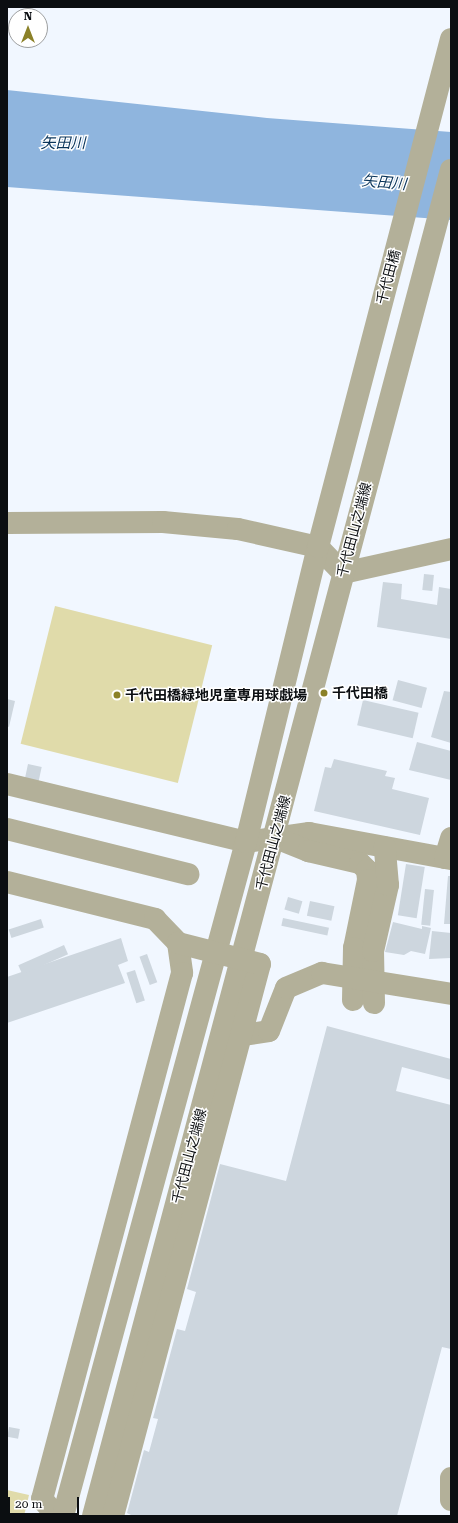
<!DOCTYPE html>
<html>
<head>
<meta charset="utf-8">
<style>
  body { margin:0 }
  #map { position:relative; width:458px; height:1523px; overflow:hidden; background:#f1f7ff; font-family:"Roboto Serif","Noto Sans JP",serif }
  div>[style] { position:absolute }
  .green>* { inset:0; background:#e0dbaa; transform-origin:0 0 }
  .water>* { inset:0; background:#8fb5de }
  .building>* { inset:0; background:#cdd6de; transform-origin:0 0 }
  .minor>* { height:22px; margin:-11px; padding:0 11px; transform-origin:11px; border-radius:11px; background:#b3b099 }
  .dots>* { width:11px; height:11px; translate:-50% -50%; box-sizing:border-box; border:2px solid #fff; border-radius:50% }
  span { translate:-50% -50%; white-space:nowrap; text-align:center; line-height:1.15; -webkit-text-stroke:3px #fff; paint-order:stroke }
  .street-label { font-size:14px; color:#0b0e11 }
  .poi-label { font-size:14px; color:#0b0e11; font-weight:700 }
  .left { translate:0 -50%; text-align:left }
  .water-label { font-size:15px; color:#09345a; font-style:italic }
  .frame { position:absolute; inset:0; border:8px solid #0b0e11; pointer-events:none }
  .north { position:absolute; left:8px; top:8px; width:40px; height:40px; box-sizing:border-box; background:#fff; border:1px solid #9d9fa0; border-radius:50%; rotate:0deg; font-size:11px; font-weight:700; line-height:16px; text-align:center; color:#0b0e11 }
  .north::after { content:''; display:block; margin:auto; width:14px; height:18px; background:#8b8128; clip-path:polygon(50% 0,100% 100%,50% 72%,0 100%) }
  .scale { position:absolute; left:8px; top:1497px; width:71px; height:18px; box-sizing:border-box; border:2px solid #0b0e11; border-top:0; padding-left:5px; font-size:12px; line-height:14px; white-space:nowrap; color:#0b0e11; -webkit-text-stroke:3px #fff; paint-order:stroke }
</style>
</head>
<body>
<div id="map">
  <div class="green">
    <div style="left:55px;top:606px;width:162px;height:142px;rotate:14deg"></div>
    <div style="clip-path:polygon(7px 1490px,29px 1495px,24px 1516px,7px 1516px)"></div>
  </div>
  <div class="water">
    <div style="clip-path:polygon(7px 90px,267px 118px,451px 132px,451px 220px,7px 187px)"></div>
  </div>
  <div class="building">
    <div style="left:424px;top:574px;width:10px;height:16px;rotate:6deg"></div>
    <div style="clip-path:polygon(383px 582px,402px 584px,401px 599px,437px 605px,439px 587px,451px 589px,451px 639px,377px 627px)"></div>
    <div style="left:398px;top:680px;width:30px;height:21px;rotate:15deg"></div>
    <div style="clip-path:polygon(444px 691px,451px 692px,451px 743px,431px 737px)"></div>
    <div style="clip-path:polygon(7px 699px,15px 701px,9px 727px,7px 726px)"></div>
    <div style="left:363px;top:700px;width:57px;height:26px;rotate:13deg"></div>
    <div style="clip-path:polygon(417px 742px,451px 751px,451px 780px,409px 770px)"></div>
    <div style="clip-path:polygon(334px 759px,387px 771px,385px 776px,395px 778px,392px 789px,429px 798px,420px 835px,314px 811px,325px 767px,331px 768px)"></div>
    <div style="left:28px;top:764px;width:14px;height:15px;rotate:12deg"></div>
    <div style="left:406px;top:864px;width:19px;height:52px;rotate:9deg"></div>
    <div style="clip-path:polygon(448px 876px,451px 876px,451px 924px,444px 924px)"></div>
    <div style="left:425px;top:889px;width:9px;height:36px;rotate:6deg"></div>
    <div style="left:288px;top:897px;width:15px;height:13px;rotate:16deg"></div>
    <div style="left:310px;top:901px;width:25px;height:15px;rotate:12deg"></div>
    <div style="left:283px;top:918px;width:47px;height:8px;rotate:12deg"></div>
    <div style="left:41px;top:919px;width:9px;height:34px;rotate:72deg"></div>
    <div style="clip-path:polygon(393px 922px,422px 929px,422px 926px,431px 928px,425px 954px,411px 951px,404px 955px,385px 952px)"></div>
    <div style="clip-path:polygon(432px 931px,451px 933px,451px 958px,429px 959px)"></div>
    <div style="clip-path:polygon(121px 938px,128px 961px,118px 965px,125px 983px,7px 1023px,7px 977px)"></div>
    <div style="left:64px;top:945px;width:10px;height:50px;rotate:66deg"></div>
    <div style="left:147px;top:954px;width:30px;height:8px;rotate:70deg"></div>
    <div style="left:135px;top:970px;width:32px;height:9px;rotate:72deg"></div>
    <div style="clip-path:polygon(327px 1026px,451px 1059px,451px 1080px,402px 1067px,396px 1091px,451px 1105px,451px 1349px,442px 1347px,397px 1516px,133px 1516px,127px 1513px,144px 1450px,149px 1452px,158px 1419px,153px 1418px,177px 1329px,185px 1331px,196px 1292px,187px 1289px,220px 1164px,286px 1181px)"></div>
    <div style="left:9px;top:1427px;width:11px;height:10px;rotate:10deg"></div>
  </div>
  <div class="minor">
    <div style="left:7px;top:523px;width:156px;rotate:-0.4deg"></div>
    <div style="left:163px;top:522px;width:75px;rotate:5.3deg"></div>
    <div style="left:238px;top:529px;width:82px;rotate:12.7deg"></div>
    <div style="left:318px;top:547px;width:36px;rotate:46deg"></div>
    <div style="left:343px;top:573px;width:111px;rotate:-12.5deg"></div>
    <div style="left:7px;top:784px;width:246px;rotate:13.6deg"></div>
    <div style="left:246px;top:842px;width:64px;rotate:-8.1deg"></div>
    <div style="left:309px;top:833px;width:144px;rotate:10.4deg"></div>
    <div style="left:7px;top:829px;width:187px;rotate:14deg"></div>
    <div style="left:276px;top:838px;width:35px;rotate:22deg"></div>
    <div style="left:308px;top:851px;width:53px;rotate:13deg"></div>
    <div style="left:360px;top:863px;width:10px;rotate:45deg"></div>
    <div style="left:367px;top:870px;width:10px;rotate:84deg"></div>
    <div style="left:368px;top:880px;width:69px;rotate:101.6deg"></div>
    <div style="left:354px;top:948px;width:52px;rotate:91.1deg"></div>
    <div style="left:445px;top:858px;width:21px;rotate:-73deg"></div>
    <div style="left:7px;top:882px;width:153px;rotate:14deg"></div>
    <div style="left:155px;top:919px;width:33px;rotate:46deg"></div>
    <div style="left:178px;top:943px;width:30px;rotate:82deg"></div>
    <div style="left:182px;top:973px;width:544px;rotate:104.9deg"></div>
    <div style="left:42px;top:1499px;width:23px;rotate:49deg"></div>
    <div style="left:374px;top:1003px;width:52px;rotate:-91.1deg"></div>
    <div style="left:373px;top:951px;width:68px;rotate:-77.2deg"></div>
    <div style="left:388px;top:885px;width:38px;rotate:-95deg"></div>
    <div style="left:244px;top:1035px;width:25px;rotate:-9deg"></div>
    <div style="left:269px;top:1031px;width:46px;rotate:-68.4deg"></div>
    <div style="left:286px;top:988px;width:39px;rotate:-23deg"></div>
    <div style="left:322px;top:973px;width:131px;rotate:9.2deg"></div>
    <div style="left:451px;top:1478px;width:22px;rotate:90deg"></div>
    <div style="left:63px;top:1516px;width:698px;rotate:-74.81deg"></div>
    <div style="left:246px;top:842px;width:304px;rotate:-76.3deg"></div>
    <div style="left:318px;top:547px;width:525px;rotate:-75.33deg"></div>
    <div style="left:93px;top:1516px;width:1393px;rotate:-75.11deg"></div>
    <div style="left:113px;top:1516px;width:571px;rotate:-75.09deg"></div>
    <div style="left:260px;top:964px;width:85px;rotate:-165.6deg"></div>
  </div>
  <div class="dots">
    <div style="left:324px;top:693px;background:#8b8128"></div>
    <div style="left:117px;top:695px;background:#8b8128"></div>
  </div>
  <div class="street-label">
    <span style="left:388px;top:277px;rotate:-75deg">千代田橋</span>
    <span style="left:354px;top:530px;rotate:-75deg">千代田山之端線</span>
    <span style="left:273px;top:843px;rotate:-75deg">千代田山之端線</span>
    <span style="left:189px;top:1156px;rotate:-75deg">千代田山之端線</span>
  </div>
  <div class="poi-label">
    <span class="left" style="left:332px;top:693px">千代田橋</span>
    <span class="left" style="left:125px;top:695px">千代田橋緑地児童専用球戯場</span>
  </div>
  <div class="water-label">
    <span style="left:63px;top:144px">矢田川</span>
    <span style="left:384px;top:183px;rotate:5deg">矢田川</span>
  </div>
  <div class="frame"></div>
  <div class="north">N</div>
  <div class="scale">20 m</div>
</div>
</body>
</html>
